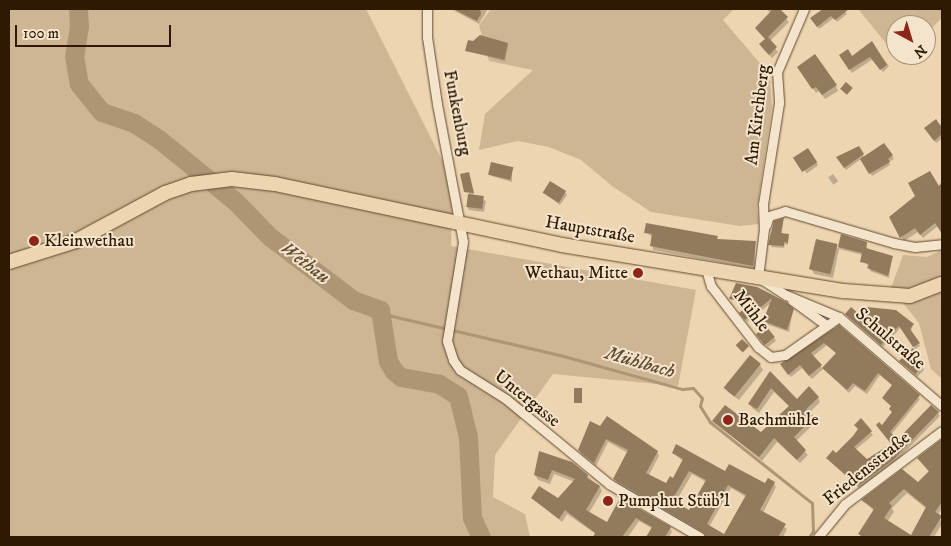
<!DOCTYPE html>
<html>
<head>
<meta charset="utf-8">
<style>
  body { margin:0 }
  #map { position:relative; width:951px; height:546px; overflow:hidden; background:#eed5b1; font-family:"IM FELL DW Pica",serif }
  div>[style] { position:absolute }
  .green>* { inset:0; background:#ceb593 }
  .shadow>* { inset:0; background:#0003; transform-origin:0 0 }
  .stream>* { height:3px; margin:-1.5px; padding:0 1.5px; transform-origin:1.5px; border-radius:1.5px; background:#ad9576 }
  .river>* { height:19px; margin:-9.5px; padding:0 9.5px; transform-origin:9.5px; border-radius:9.5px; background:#ad9576 }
  .building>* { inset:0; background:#927b5d; transform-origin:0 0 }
  .roads { filter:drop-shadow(0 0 1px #5f482e) drop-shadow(0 0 1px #5f482e) }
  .minor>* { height:9px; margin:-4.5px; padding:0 4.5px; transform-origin:4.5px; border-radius:4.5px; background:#f4e4cc }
  .primary>* { height:14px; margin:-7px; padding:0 7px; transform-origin:7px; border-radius:7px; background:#eed5b1 }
  .dots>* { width:14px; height:14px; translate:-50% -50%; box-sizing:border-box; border:2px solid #f4e4cc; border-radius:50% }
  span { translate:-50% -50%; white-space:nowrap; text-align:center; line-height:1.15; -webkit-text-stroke:4px #f4e4cc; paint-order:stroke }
  .street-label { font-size:18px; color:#2f1902 }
  .poi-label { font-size:18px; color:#2f1902 }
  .left { translate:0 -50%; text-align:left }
  .right { translate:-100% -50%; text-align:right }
  .water-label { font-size:19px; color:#614b30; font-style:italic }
  .frame { position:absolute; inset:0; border:10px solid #2f1902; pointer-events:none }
  .north { position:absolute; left:886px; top:15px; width:50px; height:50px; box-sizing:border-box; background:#f4e4cc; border:1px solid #a5937b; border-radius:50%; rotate:141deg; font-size:14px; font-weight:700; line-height:20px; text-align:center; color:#2f1902 }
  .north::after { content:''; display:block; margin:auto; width:18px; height:22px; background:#8f2418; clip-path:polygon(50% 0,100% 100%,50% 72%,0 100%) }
  .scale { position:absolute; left:15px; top:25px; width:156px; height:22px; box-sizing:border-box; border:2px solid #2f1902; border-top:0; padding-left:6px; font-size:15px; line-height:18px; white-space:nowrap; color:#2f1902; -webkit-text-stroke:4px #f4e4cc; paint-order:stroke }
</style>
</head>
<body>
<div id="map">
  <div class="green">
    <div style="clip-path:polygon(9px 9px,366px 9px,443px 162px,452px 201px,451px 246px,696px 290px,678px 386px,553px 374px,495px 455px,493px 497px,525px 514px,530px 537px,9px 537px)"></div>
    <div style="clip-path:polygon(491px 9px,734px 9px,723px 20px,764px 68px,770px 81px,772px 107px,757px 209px,759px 224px,740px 226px,651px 212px,612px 186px,581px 160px,549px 147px,518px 141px,479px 150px,485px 114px,533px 70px,489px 61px,479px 25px)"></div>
    <div style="clip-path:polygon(858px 9px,942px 9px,942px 18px,926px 33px,926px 25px,896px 25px,896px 55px,902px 55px,898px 58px)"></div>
    <div style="clip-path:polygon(942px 250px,942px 379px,931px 369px,919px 323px,891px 288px,903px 255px,927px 257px)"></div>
  </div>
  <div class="shadow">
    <div style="clip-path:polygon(451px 9px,488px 9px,479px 24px)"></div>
    <div style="clip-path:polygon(767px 9px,778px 9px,789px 22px,770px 41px,778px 52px,772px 58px,763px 49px,770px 13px)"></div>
    <div style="clip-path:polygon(824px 9px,844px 9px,847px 14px,837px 22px,834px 18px,819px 29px,812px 19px)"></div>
    <div style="clip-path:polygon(872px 43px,889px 66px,883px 72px,873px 59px,852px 73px,841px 56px,852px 58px)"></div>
    <div style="clip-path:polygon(508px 45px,505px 61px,466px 51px)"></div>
    <div style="clip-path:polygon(801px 72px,836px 86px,838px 91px,825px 99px,819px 91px,816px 93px)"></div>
    <div style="clip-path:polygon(942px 123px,942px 139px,936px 143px,928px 132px)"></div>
    <div style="clip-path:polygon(884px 144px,894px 159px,889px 162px,890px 165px,872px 176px,861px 159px,846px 170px,838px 158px,858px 148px,865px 158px)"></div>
    <div style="left:807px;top:150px;width:19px;height:14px;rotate:54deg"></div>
    <div style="clip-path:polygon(492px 164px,512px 168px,512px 182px,492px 176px)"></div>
    <div style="clip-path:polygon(469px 174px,474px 196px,486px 201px,484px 212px,469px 210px,467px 206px,469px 193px,465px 192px)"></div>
    <div style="left:833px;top:174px;width:9px;height:6px;rotate:54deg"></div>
    <div style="clip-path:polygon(942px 184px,940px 206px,942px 232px,938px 226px,923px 238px,918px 232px,904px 241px,890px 217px)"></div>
    <div style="clip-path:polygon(544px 192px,565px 192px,567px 195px,560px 205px)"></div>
    <div style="clip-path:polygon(783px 219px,782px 234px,788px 235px,788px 245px,785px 244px,784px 248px,771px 247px)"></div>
    <div style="clip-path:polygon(646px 232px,755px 243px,755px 269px,653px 250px,652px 237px)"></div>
    <div style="clip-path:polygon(842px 236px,867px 243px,867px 249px,892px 257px,889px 278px,870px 271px,869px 266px,862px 261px,863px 255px,839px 249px,833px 278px,814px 274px,811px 268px,836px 245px,838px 249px)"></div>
    <div style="clip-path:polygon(736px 285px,769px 293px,793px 310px,789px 332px,766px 324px,771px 303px,747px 322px,743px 316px,751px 305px,731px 299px)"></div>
    <div style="clip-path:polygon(846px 314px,867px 322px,913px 324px,911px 332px,920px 346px,915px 349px,901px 327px,883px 347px)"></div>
    <div style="clip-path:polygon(838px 326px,920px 399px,891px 435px,898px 441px,938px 413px,940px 416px,894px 463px,860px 489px,827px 458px,836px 455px,859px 430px,861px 420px,873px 435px,855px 450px,867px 461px,892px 445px,882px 427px,893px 413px,892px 407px,883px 398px,893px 386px,880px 375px,867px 394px,855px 386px,849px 393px,826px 371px,837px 354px,827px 345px,812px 357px,823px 369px,812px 379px,802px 368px,791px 377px,783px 368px)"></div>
    <div style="clip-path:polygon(774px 337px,776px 341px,768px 347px,760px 338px)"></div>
    <div style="clip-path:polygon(913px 350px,924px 370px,917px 377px,901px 361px)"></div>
    <div style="clip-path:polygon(760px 365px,763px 370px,739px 400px,728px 392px,725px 387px)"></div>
    <div style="clip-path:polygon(770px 373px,797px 400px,818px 397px,820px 402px,809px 413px,816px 422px,796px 441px,808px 455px,800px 463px,777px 442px,762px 461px,714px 422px,761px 434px,790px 407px,774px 392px,759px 413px,752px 408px,750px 404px)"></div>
    <div style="clip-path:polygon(evenodd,591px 422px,657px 451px,659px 456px,649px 475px,666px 484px,674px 479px,684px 462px,673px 453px,725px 473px,766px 485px,774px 483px,776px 487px,763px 513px,787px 529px,783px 537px,706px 537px,617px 483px,614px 479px,628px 453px,608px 442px,596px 466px,582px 455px,579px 450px,591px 422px,692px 474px,706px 482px,690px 512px,675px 503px,692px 474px,591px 422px,731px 488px,746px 497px,725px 535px,709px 527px,731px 488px)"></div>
    <div style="clip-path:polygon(evenodd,942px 440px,942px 508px,938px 515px,942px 524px,934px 537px,862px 537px,860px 534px,874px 511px,863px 500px,918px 484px,929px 472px,918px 458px,942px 440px,907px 493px,927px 509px,911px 536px,887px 522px,894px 512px,892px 508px,907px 493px)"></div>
    <div style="clip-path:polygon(540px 452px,587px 476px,600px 487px,602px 491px,589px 513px,607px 524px,621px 499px,670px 528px,672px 532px,669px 537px,648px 537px,653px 529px,639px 521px,628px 537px,595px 537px,596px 534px,567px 514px,562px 522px,532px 498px,558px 500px,575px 482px,554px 474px,550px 484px,538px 480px,535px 475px)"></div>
  </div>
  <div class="stream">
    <div style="left:380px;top:310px;width:13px;rotate:27deg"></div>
    <div style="left:392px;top:316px;width:172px;rotate:13.1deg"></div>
    <div style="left:560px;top:355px;width:127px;rotate:15.6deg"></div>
    <div style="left:682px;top:389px;width:11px;rotate:-5deg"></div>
    <div style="left:693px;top:388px;width:13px;rotate:48deg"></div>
    <div style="left:702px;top:398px;width:8px;rotate:104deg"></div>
    <div style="left:700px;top:406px;width:19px;rotate:58deg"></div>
    <div style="left:710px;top:422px;width:130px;rotate:38.5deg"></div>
    <div style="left:812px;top:503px;width:28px;rotate:88deg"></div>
    <div style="left:813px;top:531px;width:7px;rotate:124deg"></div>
  </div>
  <div class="river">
    <div style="left:78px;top:9px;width:17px;rotate:87deg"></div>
    <div style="left:79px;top:26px;width:30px;rotate:99deg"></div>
    <div style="left:74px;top:56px;width:28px;rotate:80deg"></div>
    <div style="left:79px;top:84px;width:36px;rotate:51deg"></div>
    <div style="left:102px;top:112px;width:34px;rotate:19deg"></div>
    <div style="left:134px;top:123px;width:31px;rotate:33deg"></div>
    <div style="left:160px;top:140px;width:98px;rotate:39.2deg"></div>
    <div style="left:236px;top:202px;width:47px;rotate:45.9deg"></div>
    <div style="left:269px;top:236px;width:106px;rotate:37.3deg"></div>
    <div style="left:353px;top:300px;width:29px;rotate:20deg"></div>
    <div style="left:380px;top:310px;width:52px;rotate:81.1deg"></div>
    <div style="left:388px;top:361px;width:12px;rotate:59deg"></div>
    <div style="left:394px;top:371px;width:9px;rotate:41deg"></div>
    <div style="left:401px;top:377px;width:39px;rotate:10deg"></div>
    <div style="left:439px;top:384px;width:22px;rotate:32deg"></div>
    <div style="left:458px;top:396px;width:42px;rotate:76.3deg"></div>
    <div style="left:468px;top:437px;width:81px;rotate:87.2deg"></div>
    <div style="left:472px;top:518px;width:21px;rotate:65deg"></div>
  </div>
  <div class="building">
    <div style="clip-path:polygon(453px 9px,480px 9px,481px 14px,477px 21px)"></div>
    <div style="clip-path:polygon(773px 9px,780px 9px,788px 17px,768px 37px,777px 47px,769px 55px,759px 44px,765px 39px,755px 28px)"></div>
    <div style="clip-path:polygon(823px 9px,849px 9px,835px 20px,831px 16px,817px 27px,810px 18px)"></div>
    <div style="clip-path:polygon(480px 35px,508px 43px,504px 59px,465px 51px,468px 40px,473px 41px)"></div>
    <div style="clip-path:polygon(872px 41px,887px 65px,880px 70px,870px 57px,849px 70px,839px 55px,848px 49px,852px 56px)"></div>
    <div style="clip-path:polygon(815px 54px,837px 85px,822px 95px,816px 87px,812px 89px,797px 67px)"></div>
    <div style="left:846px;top:82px;width:9px;height:9px;rotate:41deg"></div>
    <div style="clip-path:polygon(936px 119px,942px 128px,942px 134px,934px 141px,924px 128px)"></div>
    <div style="clip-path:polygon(884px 143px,893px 155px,888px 159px,890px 162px,869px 174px,860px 159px)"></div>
    <div style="clip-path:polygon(859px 146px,864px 154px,844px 168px,836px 157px)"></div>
    <div style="left:808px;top:148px;width:17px;height:18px;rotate:57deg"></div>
    <div style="left:491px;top:162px;width:23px;height:13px;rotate:13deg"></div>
    <div style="clip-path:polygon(930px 171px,939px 186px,942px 182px,942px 234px,935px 223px,920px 235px,915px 228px,900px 238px,889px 217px,915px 196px,908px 183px)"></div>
    <div style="clip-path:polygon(469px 172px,474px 193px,464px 192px,460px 174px)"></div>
    <div style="left:550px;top:181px;width:19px;height:14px;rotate:32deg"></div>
    <div style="left:468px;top:194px;width:16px;height:13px;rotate:7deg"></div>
    <div style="clip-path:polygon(784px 218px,781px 233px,789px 234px,788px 243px,784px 242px,784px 246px,768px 245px,774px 221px)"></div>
    <div style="clip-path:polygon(646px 223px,718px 236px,717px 239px,756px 241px,753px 266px,650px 246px,652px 234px,644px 233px)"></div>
    <div style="clip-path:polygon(841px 234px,867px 242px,866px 248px,893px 256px,888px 276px,867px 268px,869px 264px,860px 262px,862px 253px,838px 247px)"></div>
    <div style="left:816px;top:239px;width:22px;height:31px;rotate:13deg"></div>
    <div style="clip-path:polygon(736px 283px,757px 287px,786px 302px,794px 309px,787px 330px,763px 321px,772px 298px,745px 320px,739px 313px,751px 303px,729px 299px)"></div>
    <div style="clip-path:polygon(851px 307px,866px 320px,867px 307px,896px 310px,914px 324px,910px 329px,920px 343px,913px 347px,899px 326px,881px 345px,845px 314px)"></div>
    <div style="clip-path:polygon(839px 325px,920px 395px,890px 432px,898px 439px,931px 405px,939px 412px,893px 460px,858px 486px,826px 458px,833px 450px,836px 453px,853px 436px,858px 429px,854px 425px,861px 418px,872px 431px,854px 447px,867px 459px,891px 444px,876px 425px,879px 422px,882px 425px,892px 412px,889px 409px,891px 406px,882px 398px,892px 385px,878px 373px,865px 391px,853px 383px,847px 390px,822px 368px,836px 353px,824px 343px,811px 353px,822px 365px,809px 376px,800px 365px,788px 375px,780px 364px)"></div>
    <div style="left:766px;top:326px;width:14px;height:13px;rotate:51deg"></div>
    <div style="left:742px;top:339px;width:10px;height:9px;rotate:45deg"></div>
    <div style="clip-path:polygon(913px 348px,923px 366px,915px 374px,899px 361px)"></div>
    <div style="left:750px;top:355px;width:14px;height:42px;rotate:39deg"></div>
    <div style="clip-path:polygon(770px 371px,797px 399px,809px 386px,819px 397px,806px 409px,814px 417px,794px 437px,806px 450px,797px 460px,774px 438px,759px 457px,712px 421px,725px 405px,761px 432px,789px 406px,771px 388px,757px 409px,748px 404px)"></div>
    <div style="left:574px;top:388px;width:8px;height:15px"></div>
    <div style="clip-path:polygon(evenodd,607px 416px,658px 451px,646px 473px,666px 483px,670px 476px,673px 478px,683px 459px,672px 453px,676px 444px,725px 471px,729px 464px,765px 483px,768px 478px,775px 482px,760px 510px,786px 524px,778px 537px,707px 537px,703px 532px,613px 479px,628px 450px,606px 439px,594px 463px,578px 450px,590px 421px,600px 426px,607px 416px,689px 471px,706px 480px,689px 510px,672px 500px,689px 471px,607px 416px,728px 485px,746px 495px,724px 534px,707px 524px,728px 485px)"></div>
    <div style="clip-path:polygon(evenodd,942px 439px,942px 502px,935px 512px,942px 516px,929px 537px,863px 537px,858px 534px,874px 509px,861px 500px,902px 469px,918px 482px,929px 471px,917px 458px,942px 439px,904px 489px,926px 507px,911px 535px,884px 518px,892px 506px,889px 503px,904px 489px)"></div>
    <div style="clip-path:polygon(539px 451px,572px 462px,588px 475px,587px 478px,600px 486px,586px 510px,607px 522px,620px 498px,671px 527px,665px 537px,646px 537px,652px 527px,636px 518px,622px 537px,593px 537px,595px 533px,565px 510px,559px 519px,531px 498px,539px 486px,558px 498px,575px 479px,552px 470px,548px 480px,534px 475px)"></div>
  </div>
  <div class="roads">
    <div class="minor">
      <div style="left:427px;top:9px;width:28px;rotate:90deg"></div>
      <div style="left:427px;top:37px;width:68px;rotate:81.5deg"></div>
      <div style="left:437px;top:104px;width:140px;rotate:79.3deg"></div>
      <div style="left:463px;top:242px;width:100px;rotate:99.2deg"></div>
      <div style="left:447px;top:341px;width:20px;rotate:72deg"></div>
      <div style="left:453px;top:360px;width:12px;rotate:55deg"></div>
      <div style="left:460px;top:370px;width:54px;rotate:32.2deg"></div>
      <div style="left:506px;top:399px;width:134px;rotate:39.5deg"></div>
      <div style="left:609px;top:484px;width:105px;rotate:30.2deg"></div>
      <div style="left:804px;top:9px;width:69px;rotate:113.2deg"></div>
      <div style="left:777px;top:72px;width:31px;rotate:86deg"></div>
      <div style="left:779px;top:103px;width:102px;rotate:99deg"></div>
      <div style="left:763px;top:204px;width:25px;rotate:88deg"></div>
      <div style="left:764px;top:229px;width:48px;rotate:97.1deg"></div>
      <div style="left:758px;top:277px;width:33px;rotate:33deg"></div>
      <div style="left:786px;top:295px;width:57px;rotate:22.5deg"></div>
      <div style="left:839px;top:317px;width:136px;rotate:40.8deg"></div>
      <div style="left:766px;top:225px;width:9px;rotate:-72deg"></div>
      <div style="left:769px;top:216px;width:17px;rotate:-17deg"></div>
      <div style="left:785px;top:211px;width:114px;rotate:16.4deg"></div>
      <div style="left:894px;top:243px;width:21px;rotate:11deg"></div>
      <div style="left:915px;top:247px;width:27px;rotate:-6deg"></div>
      <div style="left:706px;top:269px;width:18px;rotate:74deg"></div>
      <div style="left:711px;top:286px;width:77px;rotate:52.4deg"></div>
      <div style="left:758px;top:347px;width:16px;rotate:38deg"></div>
      <div style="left:771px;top:357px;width:14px;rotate:-8deg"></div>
      <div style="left:785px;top:355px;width:66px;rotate:-35.1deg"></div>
      <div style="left:792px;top:300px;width:42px;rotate:36.3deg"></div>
      <div style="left:818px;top:537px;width:43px;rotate:-50.7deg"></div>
      <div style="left:845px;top:504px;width:121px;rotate:-37deg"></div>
    </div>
    <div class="primary">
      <div style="left:9px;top:262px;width:70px;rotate:-17.4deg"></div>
      <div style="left:76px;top:241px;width:101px;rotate:-28.3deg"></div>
      <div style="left:165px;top:193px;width:28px;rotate:-19deg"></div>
      <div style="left:191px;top:184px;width:41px;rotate:-7deg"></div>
      <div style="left:232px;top:179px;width:43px;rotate:6.6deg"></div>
      <div style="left:275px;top:184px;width:293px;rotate:12deg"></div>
      <div style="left:562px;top:245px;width:286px;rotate:9.3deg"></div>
      <div style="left:844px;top:291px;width:66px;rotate:4.3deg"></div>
      <div style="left:910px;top:296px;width:34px;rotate:-21deg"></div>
    </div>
  </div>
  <div class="dots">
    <div style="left:34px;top:241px;background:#8f2418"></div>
    <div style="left:638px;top:273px;background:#8f2418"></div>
    <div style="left:728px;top:420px;background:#8f2418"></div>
    <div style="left:608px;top:501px;background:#8f2418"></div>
  </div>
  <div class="street-label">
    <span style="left:457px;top:113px;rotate:79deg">Funkenburg</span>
    <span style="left:758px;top:115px;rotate:-83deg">Am Kirchberg</span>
    <span style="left:590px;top:230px;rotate:10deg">Hauptstraße</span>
    <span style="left:751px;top:311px;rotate:53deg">Mühle</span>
    <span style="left:890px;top:339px;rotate:40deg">Schulstraße</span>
    <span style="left:527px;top:399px;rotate:39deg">Untergasse</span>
    <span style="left:867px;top:469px;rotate:-39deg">Friedensstraße</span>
  </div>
  <div class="poi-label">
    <span class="left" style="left:44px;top:241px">Kleinwethau</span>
    <span class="right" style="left:628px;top:273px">Wethau, Mitte</span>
    <span class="left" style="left:738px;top:420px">Bachmühle</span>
    <span class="left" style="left:618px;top:501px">Pumphut Stüb'l</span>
  </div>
  <div class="water-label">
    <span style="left:305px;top:263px;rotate:37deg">Wethau</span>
    <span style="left:640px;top:363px;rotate:16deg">Mühlbach</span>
  </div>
  <div class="frame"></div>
  <div class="north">N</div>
  <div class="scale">100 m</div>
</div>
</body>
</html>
